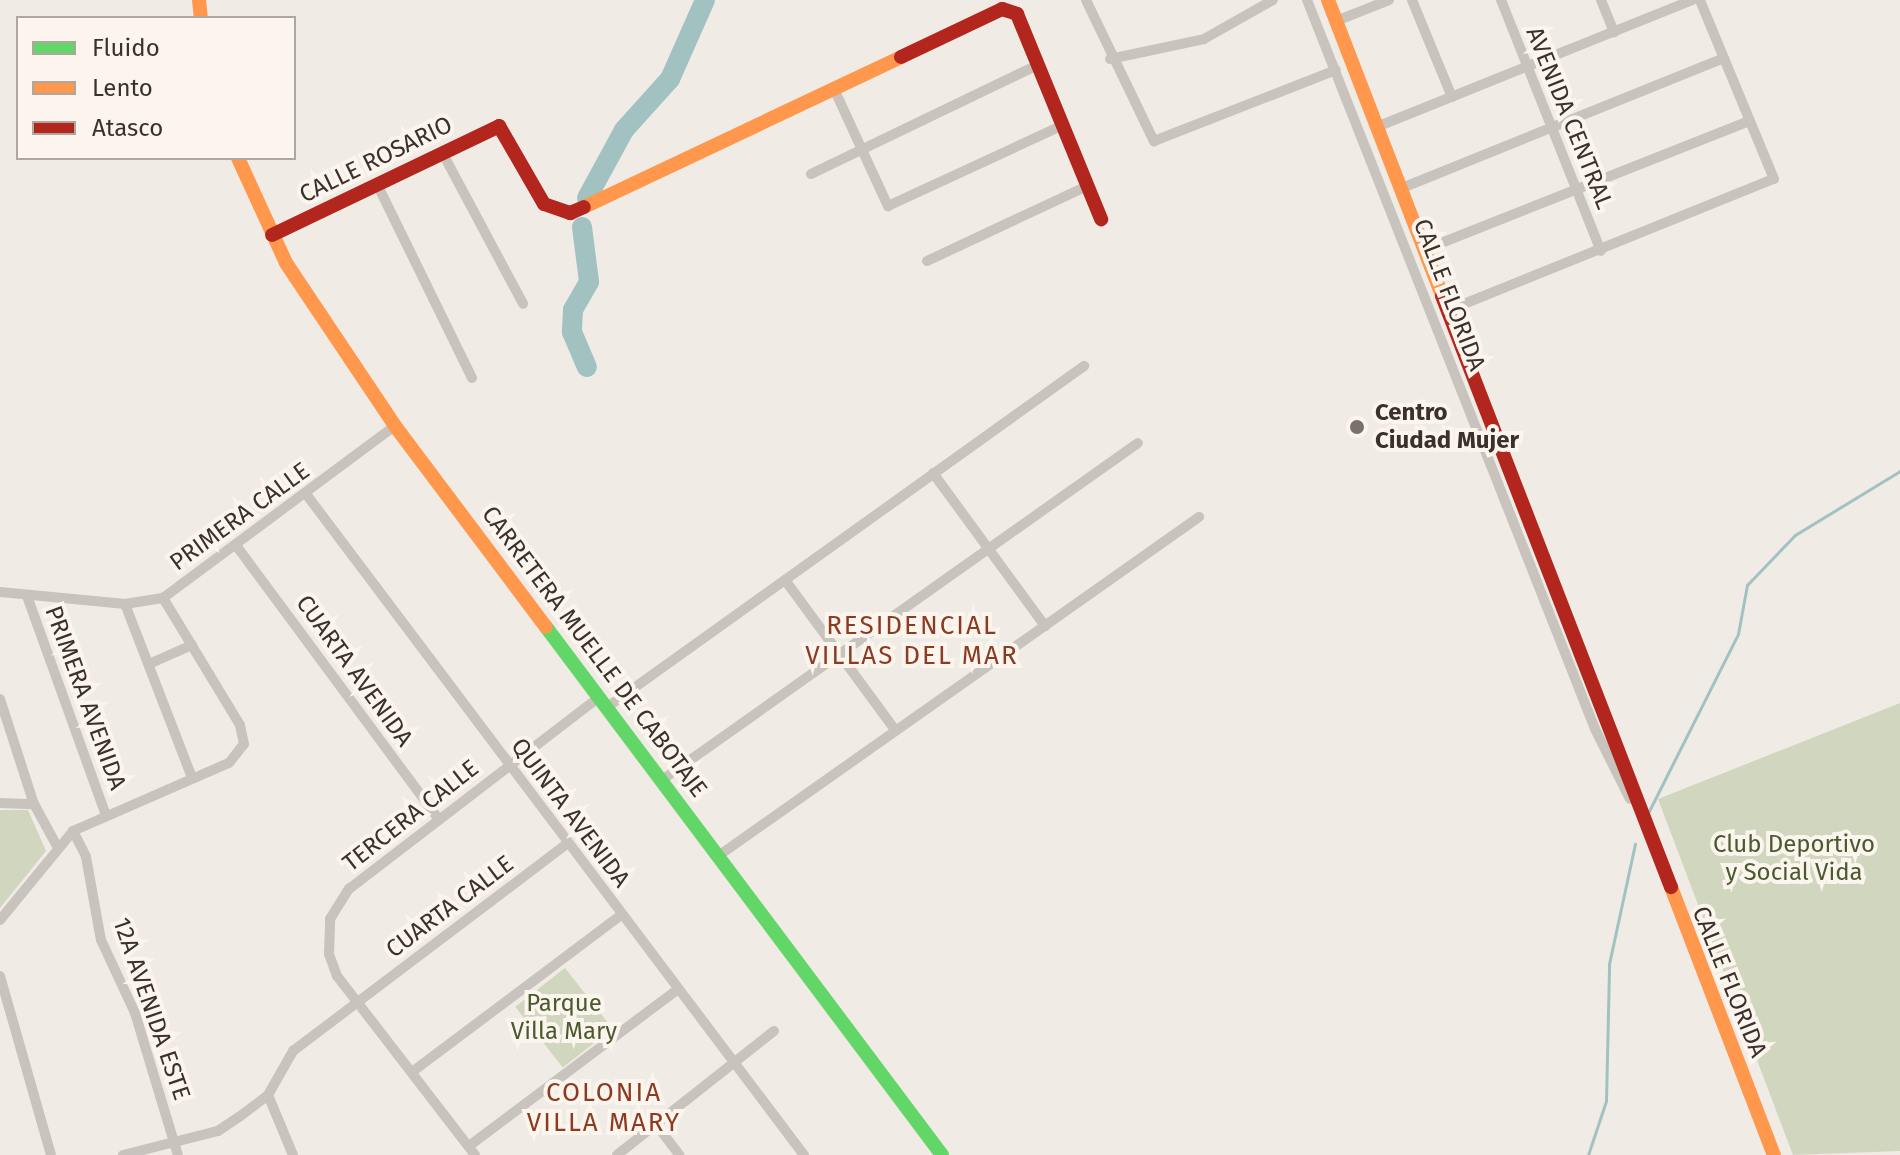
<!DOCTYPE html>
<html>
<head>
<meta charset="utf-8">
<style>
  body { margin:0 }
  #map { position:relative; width:1900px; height:1155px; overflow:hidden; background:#f0ebe5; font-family:"Fira Sans",sans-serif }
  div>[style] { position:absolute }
  .green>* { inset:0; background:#d1d6bf; transform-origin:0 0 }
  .stream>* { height:3px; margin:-1.5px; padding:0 1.5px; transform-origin:1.5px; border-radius:1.5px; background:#a1c2c1 }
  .river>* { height:20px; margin:-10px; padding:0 10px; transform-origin:10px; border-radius:10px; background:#a1c2c1 }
  .street>* { height:10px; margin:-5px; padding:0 5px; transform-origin:5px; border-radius:5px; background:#c9c3be }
  .fast>* { height:14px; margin:-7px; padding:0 7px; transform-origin:7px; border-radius:7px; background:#63d668 }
  .slow>* { height:14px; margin:-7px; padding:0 7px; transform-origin:7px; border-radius:7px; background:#ff974d }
  .jam>* { height:14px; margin:-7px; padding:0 7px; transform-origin:7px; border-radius:7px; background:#b3261e }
  .dots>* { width:22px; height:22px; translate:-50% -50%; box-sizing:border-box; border:4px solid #fbf5ee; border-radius:50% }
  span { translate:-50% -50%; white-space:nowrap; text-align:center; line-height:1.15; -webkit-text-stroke:8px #fbf5ee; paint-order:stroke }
  .street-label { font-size:24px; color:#3b302b }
  .poi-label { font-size:24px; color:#3b302b; font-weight:700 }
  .left { translate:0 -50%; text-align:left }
  .park-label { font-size:24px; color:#4a5a2e }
  .neighbourhood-label { font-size:26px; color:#8c3b22; letter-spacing:2px }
  .legend { position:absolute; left:16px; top:16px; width:280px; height:144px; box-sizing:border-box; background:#fbf5ee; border:2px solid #aea6a0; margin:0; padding:10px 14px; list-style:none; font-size:24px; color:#3b302b }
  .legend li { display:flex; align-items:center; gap:16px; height:40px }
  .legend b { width:40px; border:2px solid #aea6a0 }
</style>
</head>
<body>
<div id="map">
  <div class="green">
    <div style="clip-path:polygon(1900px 703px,1900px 1151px,1793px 1155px,1658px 799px)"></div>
    <div style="clip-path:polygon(0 810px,28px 810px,46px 851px,0 908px)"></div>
    <div style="left:565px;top:968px;width:77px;height:63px;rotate:52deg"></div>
  </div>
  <div class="stream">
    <div style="left:1649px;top:811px;width:198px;rotate:-63.3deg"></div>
    <div style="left:1738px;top:634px;width:50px;rotate:-79.6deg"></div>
    <div style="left:1747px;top:585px;width:69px;rotate:-46.2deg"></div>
    <div style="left:1795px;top:535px;width:123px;rotate:-31.4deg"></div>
    <div style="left:1588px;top:1155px;width:57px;rotate:-71.6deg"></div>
    <div style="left:1606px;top:1101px;width:137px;rotate:-88.7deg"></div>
    <div style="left:1609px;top:964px;width:123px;rotate:-77.8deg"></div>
  </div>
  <div class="river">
    <div style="left:587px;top:198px;width:77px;rotate:-61.4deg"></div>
    <div style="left:624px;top:130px;width:69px;rotate:-48deg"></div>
    <div style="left:670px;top:79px;width:86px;rotate:-66.1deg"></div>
    <div style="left:582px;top:227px;width:55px;rotate:82.7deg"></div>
    <div style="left:589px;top:282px;width:32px;rotate:120deg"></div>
    <div style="left:573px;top:310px;width:22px;rotate:93deg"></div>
    <div style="left:572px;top:332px;width:38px;rotate:67deg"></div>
  </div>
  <div class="street">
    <div style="left:1086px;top:0;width:157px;rotate:64.3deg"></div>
    <div style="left:1154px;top:141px;width:195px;rotate:-21.3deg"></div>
    <div style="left:1307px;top:0;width:784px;rotate:68.44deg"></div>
    <div style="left:1595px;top:729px;width:78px;rotate:63.4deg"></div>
    <div style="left:1412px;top:0;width:105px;rotate:67.6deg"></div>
    <div style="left:1501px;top:0;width:270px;rotate:68.3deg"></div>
    <div style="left:1601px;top:0;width:35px;rotate:68deg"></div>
    <div style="left:1336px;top:21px;width:57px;rotate:-21.6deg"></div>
    <div style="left:1110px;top:59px;width:96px;rotate:-12deg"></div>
    <div style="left:1204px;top:39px;width:79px;rotate:-29.5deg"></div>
    <div style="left:835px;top:91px;width:127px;rotate:65.3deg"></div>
    <div style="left:888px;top:206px;width:193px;rotate:-24.8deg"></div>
    <div style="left:1379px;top:126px;width:338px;rotate:-21.9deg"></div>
    <div style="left:442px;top:152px;width:172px;rotate:61.9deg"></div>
    <div style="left:811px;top:174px;width:251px;rotate:-25.7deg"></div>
    <div style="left:377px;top:184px;width:216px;rotate:63.9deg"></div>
    <div style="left:1402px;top:188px;width:347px;rotate:-22deg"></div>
    <div style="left:1426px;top:249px;width:347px;rotate:-21.6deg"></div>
    <div style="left:927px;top:261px;width:177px;rotate:-25.1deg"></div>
    <div style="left:1449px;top:310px;width:350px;rotate:-22deg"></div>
    <div style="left:1774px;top:179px;width:194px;rotate:-112.5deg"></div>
    <div style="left:933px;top:473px;width:190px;rotate:53.8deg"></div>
    <div style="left:306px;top:494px;width:828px;rotate:53.01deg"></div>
    <div style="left:238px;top:548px;width:336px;rotate:53.5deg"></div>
    <div style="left:785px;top:580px;width:187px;rotate:53.7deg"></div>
    <div style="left:0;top:592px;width:126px;rotate:5.5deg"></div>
    <div style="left:125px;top:604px;width:38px;rotate:-9deg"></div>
    <div style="left:163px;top:598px;width:289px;rotate:-36.6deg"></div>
    <div style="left:27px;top:596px;width:231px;rotate:70.2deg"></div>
    <div style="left:125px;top:604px;width:186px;rotate:68.9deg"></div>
    <div style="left:149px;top:664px;width:47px;rotate:-23.8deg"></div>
    <div style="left:0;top:699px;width:110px;rotate:72.1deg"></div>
    <div style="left:34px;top:804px;width:50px;rotate:61.4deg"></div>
    <div style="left:606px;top:708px;width:588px;rotate:-35.58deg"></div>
    <div style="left:662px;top:780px;width:583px;rotate:-35.3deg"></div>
    <div style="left:0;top:803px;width:34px;rotate:2deg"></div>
    <div style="left:73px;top:831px;width:29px;rotate:63deg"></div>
    <div style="left:86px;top:857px;width:84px;rotate:79.8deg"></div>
    <div style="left:101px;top:940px;width:81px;rotate:65deg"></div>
    <div style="left:135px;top:1013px;width:148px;rotate:73.2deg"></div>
    <div style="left:721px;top:854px;width:585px;rotate:-35.18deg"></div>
    <div style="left:0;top:920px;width:115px;rotate:-50.6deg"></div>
    <div style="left:73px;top:831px;width:170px;rotate:-23.6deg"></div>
    <div style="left:229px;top:763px;width:24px;rotate:-52deg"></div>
    <div style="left:244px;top:744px;width:19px;rotate:-102deg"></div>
    <div style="left:240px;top:725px;width:149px;rotate:-121.2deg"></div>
    <div style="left:0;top:976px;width:186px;rotate:74.1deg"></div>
    <div style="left:412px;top:1072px;width:261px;rotate:-36.9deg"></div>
    <div style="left:268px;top:1095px;width:65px;rotate:67.4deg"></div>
    <div style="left:656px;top:1124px;width:39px;rotate:53deg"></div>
    <div style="left:469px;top:1146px;width:260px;rotate:-36.9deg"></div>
    <div style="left:123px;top:1155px;width:98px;rotate:-14.2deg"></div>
    <div style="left:218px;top:1131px;width:25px;rotate:-34deg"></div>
    <div style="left:239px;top:1117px;width:36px;rotate:-37deg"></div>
    <div style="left:268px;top:1095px;width:51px;rotate:-60.4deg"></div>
    <div style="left:293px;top:1051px;width:343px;rotate:-37.1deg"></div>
    <div style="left:475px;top:1155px;width:226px;rotate:-127.6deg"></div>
    <div style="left:337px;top:976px;width:23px;rotate:-110deg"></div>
    <div style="left:329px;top:954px;width:35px;rotate:-88deg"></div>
    <div style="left:330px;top:919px;width:36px;rotate:-58deg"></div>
    <div style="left:349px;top:889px;width:314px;rotate:-37.5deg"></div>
    <div style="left:617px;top:1155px;width:200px;rotate:-38.3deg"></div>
  </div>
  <div class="fast">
    <div style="left:546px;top:627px;width:660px;rotate:53.13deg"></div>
  </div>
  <div class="slow">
    <div style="left:199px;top:0;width:18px;rotate:84deg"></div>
    <div style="left:1328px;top:0;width:317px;rotate:68.9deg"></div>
    <div style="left:238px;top:158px;width:115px;rotate:65.4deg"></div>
    <div style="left:286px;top:263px;width:196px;rotate:56.2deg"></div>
    <div style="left:395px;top:426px;width:251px;rotate:53.1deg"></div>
    <div style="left:584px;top:207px;width:351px;rotate:-25.3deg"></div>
    <div style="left:1671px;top:887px;width:287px;rotate:69deg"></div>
  </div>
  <div class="jam">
    <div style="left:901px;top:57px;width:112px;rotate:-25.4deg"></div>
    <div style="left:1002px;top:9px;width:16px;rotate:18deg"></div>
    <div style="left:1017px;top:14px;width:222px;rotate:67.7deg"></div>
    <div style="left:272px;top:235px;width:252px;rotate:-25.6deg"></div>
    <div style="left:499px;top:126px;width:90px;rotate:60deg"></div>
    <div style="left:544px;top:204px;width:28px;rotate:19deg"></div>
    <div style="left:570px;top:213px;width:15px;rotate:-23deg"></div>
    <div style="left:1442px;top:296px;width:634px;rotate:68.82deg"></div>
  </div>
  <div class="dots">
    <div style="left:1357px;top:427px;background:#7a716c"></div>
  </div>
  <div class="street-label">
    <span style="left:1569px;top:118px;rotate:68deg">AVENIDA CENTRAL</span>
    <span style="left:376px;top:160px;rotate:-26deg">CALLE ROSARIO</span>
    <span style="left:1449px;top:295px;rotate:69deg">CALLE FLORIDA</span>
    <span style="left:240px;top:517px;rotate:-36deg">PRIMERA CALLE</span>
    <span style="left:594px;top:652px;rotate:53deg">CARRETERA MUELLE DE CABOTAJE</span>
    <span style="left:354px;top:671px;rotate:54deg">CUARTA AVENIDA</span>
    <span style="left:85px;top:698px;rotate:70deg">PRIMERA AVENIDA</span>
    <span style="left:570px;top:813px;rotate:53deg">QUINTA AVENIDA</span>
    <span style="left:411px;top:816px;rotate:-38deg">TERCERA CALLE</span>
    <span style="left:450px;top:907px;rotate:-37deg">CUARTA CALLE</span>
    <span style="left:1729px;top:982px;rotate:68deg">CALLE FLORIDA</span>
    <span style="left:151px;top:1009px;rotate:71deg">12A AVENIDA ESTE</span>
  </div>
  <div class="poi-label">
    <span class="left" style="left:1375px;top:427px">Centro<br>Ciudad Mujer</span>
  </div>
  <div class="park-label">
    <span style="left:1794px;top:859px">Club Deportivo<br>y Social Vida</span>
    <span style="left:564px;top:1018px">Parque<br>Villa Mary</span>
  </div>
  <div class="neighbourhood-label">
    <span style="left:912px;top:641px">RESIDENCIAL<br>VILLAS DEL MAR</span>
    <span style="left:604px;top:1108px">COLONIA<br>VILLA MARY</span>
  </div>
  <ul class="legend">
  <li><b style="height:10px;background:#63d668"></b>Fluido</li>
  <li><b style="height:10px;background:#ff974d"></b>Lento</li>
  <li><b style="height:10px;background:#b3261e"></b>Atasco</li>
  </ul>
</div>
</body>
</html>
